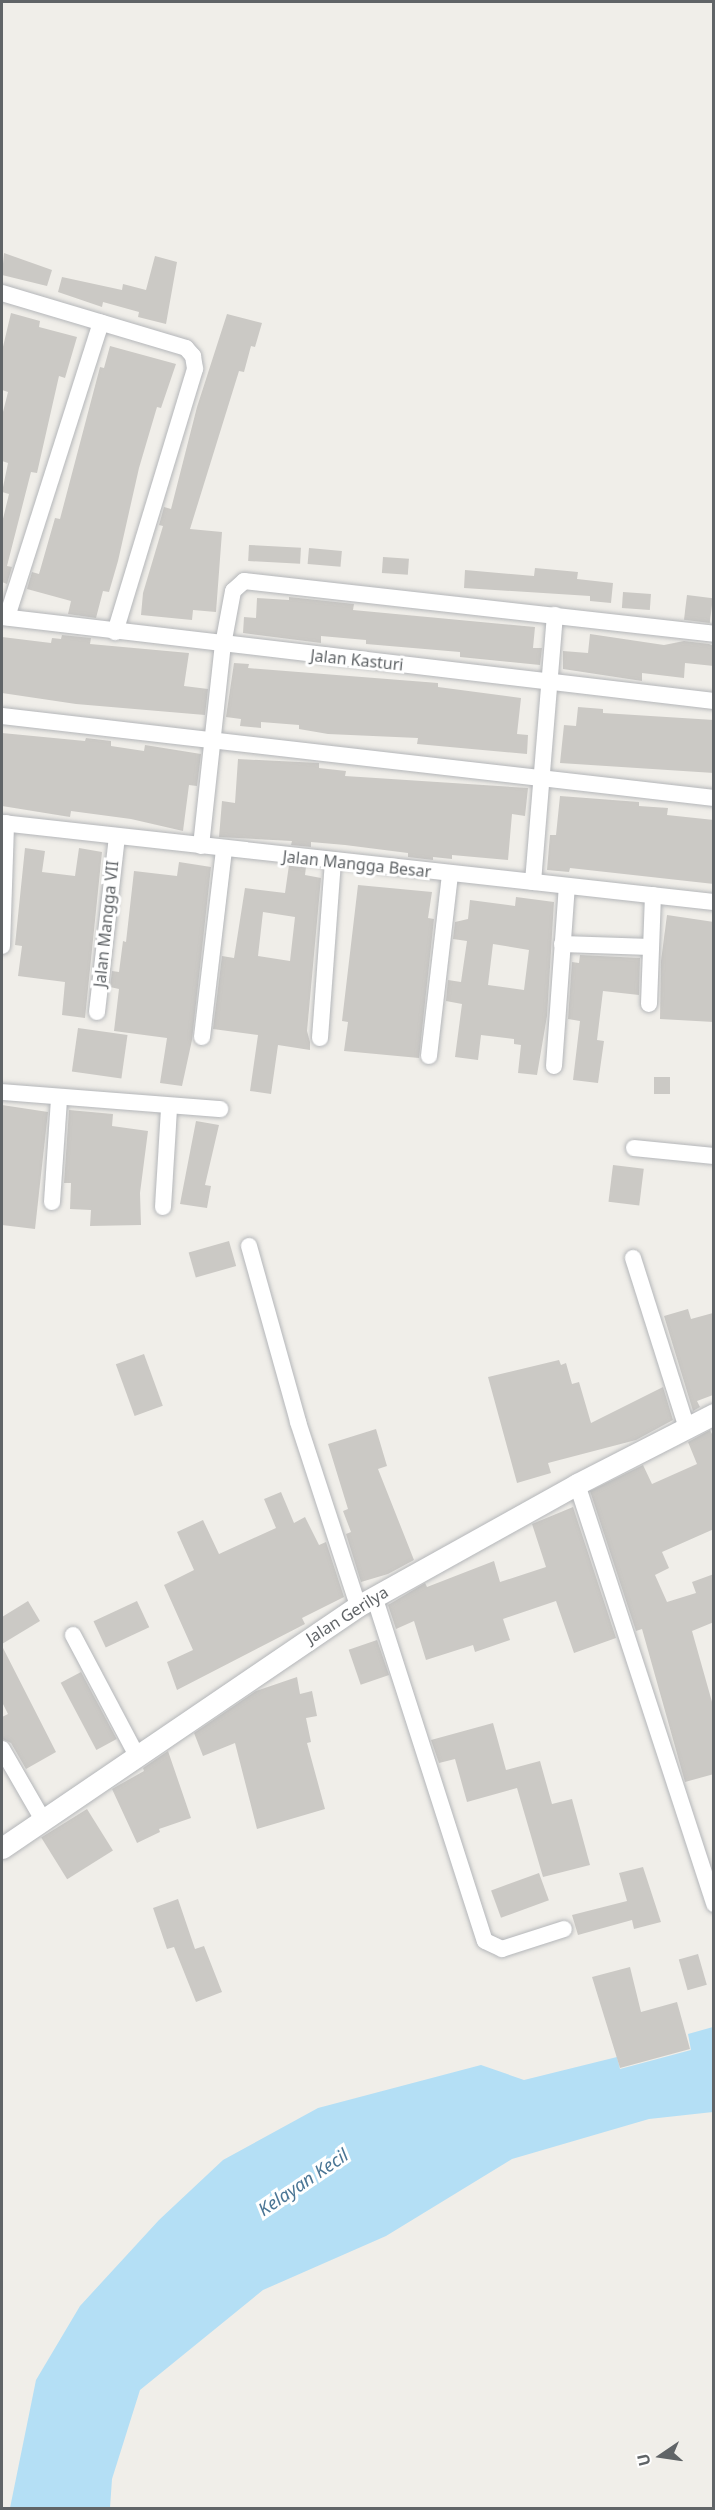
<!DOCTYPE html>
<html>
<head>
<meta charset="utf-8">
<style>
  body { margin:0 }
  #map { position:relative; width:715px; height:2510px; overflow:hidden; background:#f0eee9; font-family:"Noto Sans",sans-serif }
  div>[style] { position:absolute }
  .water>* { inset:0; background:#b4dff5 }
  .building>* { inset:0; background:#cbc9c5; transform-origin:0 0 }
  .roads { filter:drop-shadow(0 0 2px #b4b6b9) drop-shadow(0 0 2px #b4b6b9) }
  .minor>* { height:16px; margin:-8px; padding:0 8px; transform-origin:8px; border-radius:8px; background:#fff }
  .tertiary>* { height:21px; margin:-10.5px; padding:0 10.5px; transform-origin:10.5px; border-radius:10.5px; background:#fff }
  span { translate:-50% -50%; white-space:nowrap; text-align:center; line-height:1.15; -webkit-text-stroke:6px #fff; paint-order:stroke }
  .street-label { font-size:16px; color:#606467 }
  .water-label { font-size:18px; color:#4b7695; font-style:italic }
  .frame { position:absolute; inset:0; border:3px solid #606467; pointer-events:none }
  .north { position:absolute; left:631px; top:2426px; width:60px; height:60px; -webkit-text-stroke:4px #fff; paint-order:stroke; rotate:257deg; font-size:16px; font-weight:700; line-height:24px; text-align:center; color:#606467 }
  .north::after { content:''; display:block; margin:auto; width:21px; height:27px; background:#606467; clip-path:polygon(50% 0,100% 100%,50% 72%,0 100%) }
</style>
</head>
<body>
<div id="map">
  <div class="water">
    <div style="clip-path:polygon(713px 2027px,713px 2112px,649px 2119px,512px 2159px,386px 2236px,263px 2290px,140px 2390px,112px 2479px,110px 2508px,10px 2508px,36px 2380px,80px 2306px,159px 2220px,223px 2160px,318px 2108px,481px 2065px,524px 2080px,617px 2057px,620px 2069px,691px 2050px,688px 2034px)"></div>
  </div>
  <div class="building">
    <div style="clip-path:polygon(4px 253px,52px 270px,47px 286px,2px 275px)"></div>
    <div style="clip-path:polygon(155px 256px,177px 262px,166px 324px,138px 317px,139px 312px,103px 302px,102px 307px,58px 292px,62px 277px,122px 290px,123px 284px,146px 290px)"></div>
    <div style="clip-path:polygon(11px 313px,40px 321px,39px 327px,77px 337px,65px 378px,59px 376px,37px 473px,31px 472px,7px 566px,12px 567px,7px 584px,2px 582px,2px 523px,9px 494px,2px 492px,8px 463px,2px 461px,2px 416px,8px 392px,2px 390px,2px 351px)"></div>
    <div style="clip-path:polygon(227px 314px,262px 323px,255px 347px,251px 346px,244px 372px,239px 371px,190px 529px,222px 532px,216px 612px,193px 610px,192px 620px,141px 615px,143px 593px,163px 526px,159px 525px,164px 507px,171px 509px,197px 407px)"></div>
    <div style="clip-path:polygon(110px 346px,176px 364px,161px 408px,157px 407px,139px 468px,118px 561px,109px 592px,103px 591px,96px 618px,68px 614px,71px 601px,27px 589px,32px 572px,39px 574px,55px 518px,60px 519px,100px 367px,104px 368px)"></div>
    <div style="left:249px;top:545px;width:52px;height:16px;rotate:3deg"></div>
    <div style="left:309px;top:548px;width:33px;height:16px;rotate:5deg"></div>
    <div style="left:383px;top:557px;width:26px;height:16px;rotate:4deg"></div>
    <div style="clip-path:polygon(535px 568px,578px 572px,577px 579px,613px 583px,611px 603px,590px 601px,590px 596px,464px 588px,465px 570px,534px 576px)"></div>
    <div style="left:623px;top:592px;width:28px;height:16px;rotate:4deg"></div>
    <div style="left:687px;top:595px;width:26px;height:25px;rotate:7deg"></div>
    <div style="clip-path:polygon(289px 597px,354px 604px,353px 610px,535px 627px,533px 648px,542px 648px,540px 665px,460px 657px,460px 652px,366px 644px,366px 640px,321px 636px,321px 643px,243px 633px,244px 617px,256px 618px,257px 598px,289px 600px)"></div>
    <div style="clip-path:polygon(590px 634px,664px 645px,684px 641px,709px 644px,714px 646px,714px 666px,685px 663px,684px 678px,642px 673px,642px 681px,563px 669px,563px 651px,588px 653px)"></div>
    <div style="clip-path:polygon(62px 635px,91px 638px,90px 644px,189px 653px,184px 686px,208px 689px,205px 715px,76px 704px,2px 693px,2px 637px,51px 643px,52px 638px,61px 639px)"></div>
    <div style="clip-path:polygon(234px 663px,249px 664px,248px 668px,438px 683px,438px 687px,521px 698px,517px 734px,528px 735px,527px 754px,417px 744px,418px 738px,328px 734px,299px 729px,299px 725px,261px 722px,261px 728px,240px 726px,241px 719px,226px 717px)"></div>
    <div style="clip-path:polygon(578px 707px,603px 709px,603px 713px,714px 720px,714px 773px,560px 763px,564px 725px,576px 726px)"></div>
    <div style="clip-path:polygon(2px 733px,85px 741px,86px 738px,111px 741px,111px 746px,144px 751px,145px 745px,201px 754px,197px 786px,189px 785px,183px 831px,131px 819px,71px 811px,70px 817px,2px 806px)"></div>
    <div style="clip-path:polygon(238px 759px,319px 763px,319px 768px,346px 771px,345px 776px,528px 788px,525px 816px,512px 814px,508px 860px,452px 855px,452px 859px,433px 857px,433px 860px,408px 857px,408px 853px,345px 845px,311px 842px,311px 847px,291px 845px,292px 841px,219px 837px,222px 801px,235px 803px)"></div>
    <div style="clip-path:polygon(560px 796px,639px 802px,639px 806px,668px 808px,667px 815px,714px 820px,714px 884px,570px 868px,569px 872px,547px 870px,550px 835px,556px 835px)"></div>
    <div style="clip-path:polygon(25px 848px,45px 851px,42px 872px,75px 876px,79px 848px,102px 852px,85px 1018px,62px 1015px,65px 982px,18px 976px,22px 946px,15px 945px)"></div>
    <div style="clip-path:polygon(179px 862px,211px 867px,192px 1040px,182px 1086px,160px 1083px,167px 1038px,114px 1031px,119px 989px,110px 987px,112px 971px,119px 972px,123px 941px,126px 942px,134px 871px,177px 876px)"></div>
    <div style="clip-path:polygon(evenodd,289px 865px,306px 867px,305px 875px,321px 878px,307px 1031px,310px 1042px,310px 1050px,278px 1045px,271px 1094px,250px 1091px,258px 1035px,213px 1029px,222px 956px,234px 958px,245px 888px,285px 893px,289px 865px,263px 912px,295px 917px,290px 961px,258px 956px,263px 912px)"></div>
    <div style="clip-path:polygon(358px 885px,432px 892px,428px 918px,434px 919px,419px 1058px,344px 1051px,348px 1022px,342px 1021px)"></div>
    <div style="clip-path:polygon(evenodd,516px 897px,554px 902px,547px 1016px,537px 1075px,518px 1073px,521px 1045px,514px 1044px,514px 1039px,481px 1035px,478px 1060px,455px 1057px,462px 1004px,446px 1001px,448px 980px,461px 982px,467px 941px,453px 939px,455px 922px,468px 919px,470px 900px,515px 906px,516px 897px,493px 944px,529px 950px,524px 990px,488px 985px,493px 944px)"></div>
    <div style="clip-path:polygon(667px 915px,714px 922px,714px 1022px,660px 1019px,661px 961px)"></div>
    <div style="clip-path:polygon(580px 955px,640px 958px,639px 995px,603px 991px,597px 1040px,604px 1041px,598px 1083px,573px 1080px,580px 1021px,568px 1019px,572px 962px,579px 963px)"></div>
    <div style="left:78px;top:1028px;width:50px;height:44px;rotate:8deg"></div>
    <div style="left:670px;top:1077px;width:17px;height:16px;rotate:90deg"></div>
    <div style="clip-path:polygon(2px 1105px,48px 1112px,35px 1229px,2px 1225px)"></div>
    <div style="clip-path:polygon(69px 1110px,113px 1114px,112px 1126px,148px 1131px,140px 1193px,141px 1225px,90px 1226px,91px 1210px,70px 1209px,71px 1183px,64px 1183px)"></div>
    <div style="clip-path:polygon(196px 1121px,219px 1125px,205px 1185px,211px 1186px,207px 1208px,180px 1204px)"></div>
    <div style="left:613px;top:1165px;width:31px;height:37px;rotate:7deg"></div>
    <div style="left:229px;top:1241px;width:26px;height:42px;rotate:74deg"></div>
    <div style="clip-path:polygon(688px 1309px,691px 1319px,713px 1313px,713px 1395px,697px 1401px,700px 1407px,693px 1411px,664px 1316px)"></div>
    <div style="left:144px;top:1354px;width:55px;height:30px;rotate:70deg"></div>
    <div style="clip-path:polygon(559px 1360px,561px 1365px,566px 1363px,572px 1384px,579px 1382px,591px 1423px,663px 1387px,673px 1420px,636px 1440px,548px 1463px,551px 1473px,517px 1483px,488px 1377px)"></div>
    <div style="clip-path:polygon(376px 1429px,387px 1466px,378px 1469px,414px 1560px,388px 1574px,361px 1582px,346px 1534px,351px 1532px,343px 1511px,348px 1509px,328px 1444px)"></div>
    <div style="clip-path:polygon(710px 1430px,714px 1438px,714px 1529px,662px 1552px,669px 1568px,655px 1575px,667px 1602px,696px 1593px,692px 1582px,714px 1574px,714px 1622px,692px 1631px,714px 1709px,714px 1774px,685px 1782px,642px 1629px,636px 1631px,590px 1491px,643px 1465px,652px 1484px,697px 1464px,688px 1442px)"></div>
    <div style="clip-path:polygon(281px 1492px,294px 1523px,305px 1517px,319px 1545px,326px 1542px,344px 1597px,302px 1618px,305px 1624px,177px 1690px,167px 1662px,193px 1650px,164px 1585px,194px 1570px,177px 1532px,203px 1520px,219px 1554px,276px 1528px,264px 1499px)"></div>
    <div style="clip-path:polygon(573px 1507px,616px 1638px,574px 1653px,556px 1601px,503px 1619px,510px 1640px,475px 1652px,473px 1645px,426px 1660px,414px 1621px,396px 1629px,388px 1605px,425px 1583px,427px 1587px,494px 1561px,500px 1582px,546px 1567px,532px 1524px)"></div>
    <div style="clip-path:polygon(28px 1601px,40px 1621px,2px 1644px,2px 1617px)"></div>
    <div style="left:137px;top:1601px;width:29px;height:48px;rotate:65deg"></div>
    <div style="left:377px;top:1640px;width:37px;height:30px;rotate:71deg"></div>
    <div style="clip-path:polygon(2px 1646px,56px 1752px,26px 1769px,11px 1743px,2px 1739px,2px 1717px,8px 1714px,2px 1702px)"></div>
    <div style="left:81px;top:1672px;width:76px;height:23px;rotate:62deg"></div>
    <div style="clip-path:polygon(297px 1677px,300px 1694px,312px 1691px,317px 1716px,306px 1718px,311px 1742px,307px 1743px,325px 1809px,257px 1829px,235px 1743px,203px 1756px,194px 1733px,256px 1691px)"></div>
    <div style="clip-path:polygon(493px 1723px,506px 1770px,540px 1761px,552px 1804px,572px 1799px,590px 1865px,543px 1877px,517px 1788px,467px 1802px,455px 1759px,439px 1763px,431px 1740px)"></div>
    <div style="clip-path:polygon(168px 1751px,191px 1818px,159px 1829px,160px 1832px,137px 1843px,112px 1789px,144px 1771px,143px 1768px)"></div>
    <div style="left:87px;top:1809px;width:49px;height:54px;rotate:58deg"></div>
    <div style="clip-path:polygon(643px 1867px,661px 1922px,634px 1929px,632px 1920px,578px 1935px,572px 1915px,627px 1901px,619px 1873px)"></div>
    <div style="left:539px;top:1873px;width:29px;height:51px;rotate:70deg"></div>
    <div style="clip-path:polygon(178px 1899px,195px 1949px,204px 1946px,222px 1992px,196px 2002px,174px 1947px,167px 1949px,153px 1908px)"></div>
    <div style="left:698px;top:1954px;width:32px;height:20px;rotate:74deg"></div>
    <div style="clip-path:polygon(630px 1967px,641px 2012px,677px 2002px,690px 2049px,620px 2068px,592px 1977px)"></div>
  </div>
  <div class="roads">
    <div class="minor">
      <div style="left:2px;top:293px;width:192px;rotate:16.6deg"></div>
      <div style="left:186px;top:348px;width:11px;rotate:49deg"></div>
      <div style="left:193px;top:356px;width:13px;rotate:81deg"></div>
      <div style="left:195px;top:369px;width:275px;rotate:106.9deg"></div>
      <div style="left:2px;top:617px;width:717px;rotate:6.73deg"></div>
      <div style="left:7px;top:617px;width:309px;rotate:-72.3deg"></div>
      <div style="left:2px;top:716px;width:717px;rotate:6.57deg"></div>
      <div style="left:2px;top:823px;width:716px;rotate:6.33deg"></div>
      <div style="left:201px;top:846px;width:202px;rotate:-83.8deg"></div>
      <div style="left:223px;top:645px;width:55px;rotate:-79.5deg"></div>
      <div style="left:233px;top:591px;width:15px;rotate:-42deg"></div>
      <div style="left:244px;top:581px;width:473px;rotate:6.4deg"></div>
      <div style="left:533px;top:882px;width:268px;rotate:-85.3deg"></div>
      <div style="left:562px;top:944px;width:89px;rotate:1.9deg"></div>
      <div style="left:2px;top:946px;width:123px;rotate:-88.1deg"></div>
      <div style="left:649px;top:1004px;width:109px;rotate:-87.9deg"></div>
      <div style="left:97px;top:1012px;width:177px;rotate:-83.5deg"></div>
      <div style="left:202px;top:1037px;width:189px;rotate:-83.3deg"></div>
      <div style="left:320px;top:1038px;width:177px;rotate:-85.8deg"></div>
      <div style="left:429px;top:1056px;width:183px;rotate:-83.4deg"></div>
      <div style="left:554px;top:1066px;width:180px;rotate:-85.9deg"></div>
      <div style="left:2px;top:1092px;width:219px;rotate:4.5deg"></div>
      <div style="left:634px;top:1148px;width:80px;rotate:5.7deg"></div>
      <div style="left:52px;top:1202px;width:104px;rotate:-86.1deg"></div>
      <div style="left:163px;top:1207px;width:99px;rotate:-86.5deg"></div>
      <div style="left:249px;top:1246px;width:183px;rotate:74.4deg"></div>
      <div style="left:298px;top:1422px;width:194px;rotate:71.9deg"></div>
      <div style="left:633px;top:1258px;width:178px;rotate:72.4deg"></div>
      <div style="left:577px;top:1484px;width:442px;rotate:71.9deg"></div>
      <div style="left:374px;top:1596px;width:362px;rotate:72.2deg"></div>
      <div style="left:485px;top:1941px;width:19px;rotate:25deg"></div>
      <div style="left:502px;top:1949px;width:65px;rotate:-17.9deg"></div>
      <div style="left:73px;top:1635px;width:135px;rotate:62.1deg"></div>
      <div style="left:2px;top:1749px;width:82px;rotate:60deg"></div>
    </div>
    <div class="tertiary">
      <div style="left:2px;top:1848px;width:430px;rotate:-34.2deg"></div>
      <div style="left:358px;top:1606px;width:251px;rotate:-29.1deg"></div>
      <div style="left:577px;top:1484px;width:154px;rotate:-27.1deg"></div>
    </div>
  </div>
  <div class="street-label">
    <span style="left:357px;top:660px;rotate:6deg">Jalan Kasturi</span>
    <span style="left:357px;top:864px;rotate:6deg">Jalan Mangga Besar</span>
    <span style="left:106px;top:924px;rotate:-84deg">Jalan Mangga VII</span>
    <span style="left:347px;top:1615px;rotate:-32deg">Jalan Gerilya</span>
  </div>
  <div class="water-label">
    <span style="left:303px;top:2182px;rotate:-34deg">Kelayan Kecil</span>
  </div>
  <div class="frame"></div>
  <div class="north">U</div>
</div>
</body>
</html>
